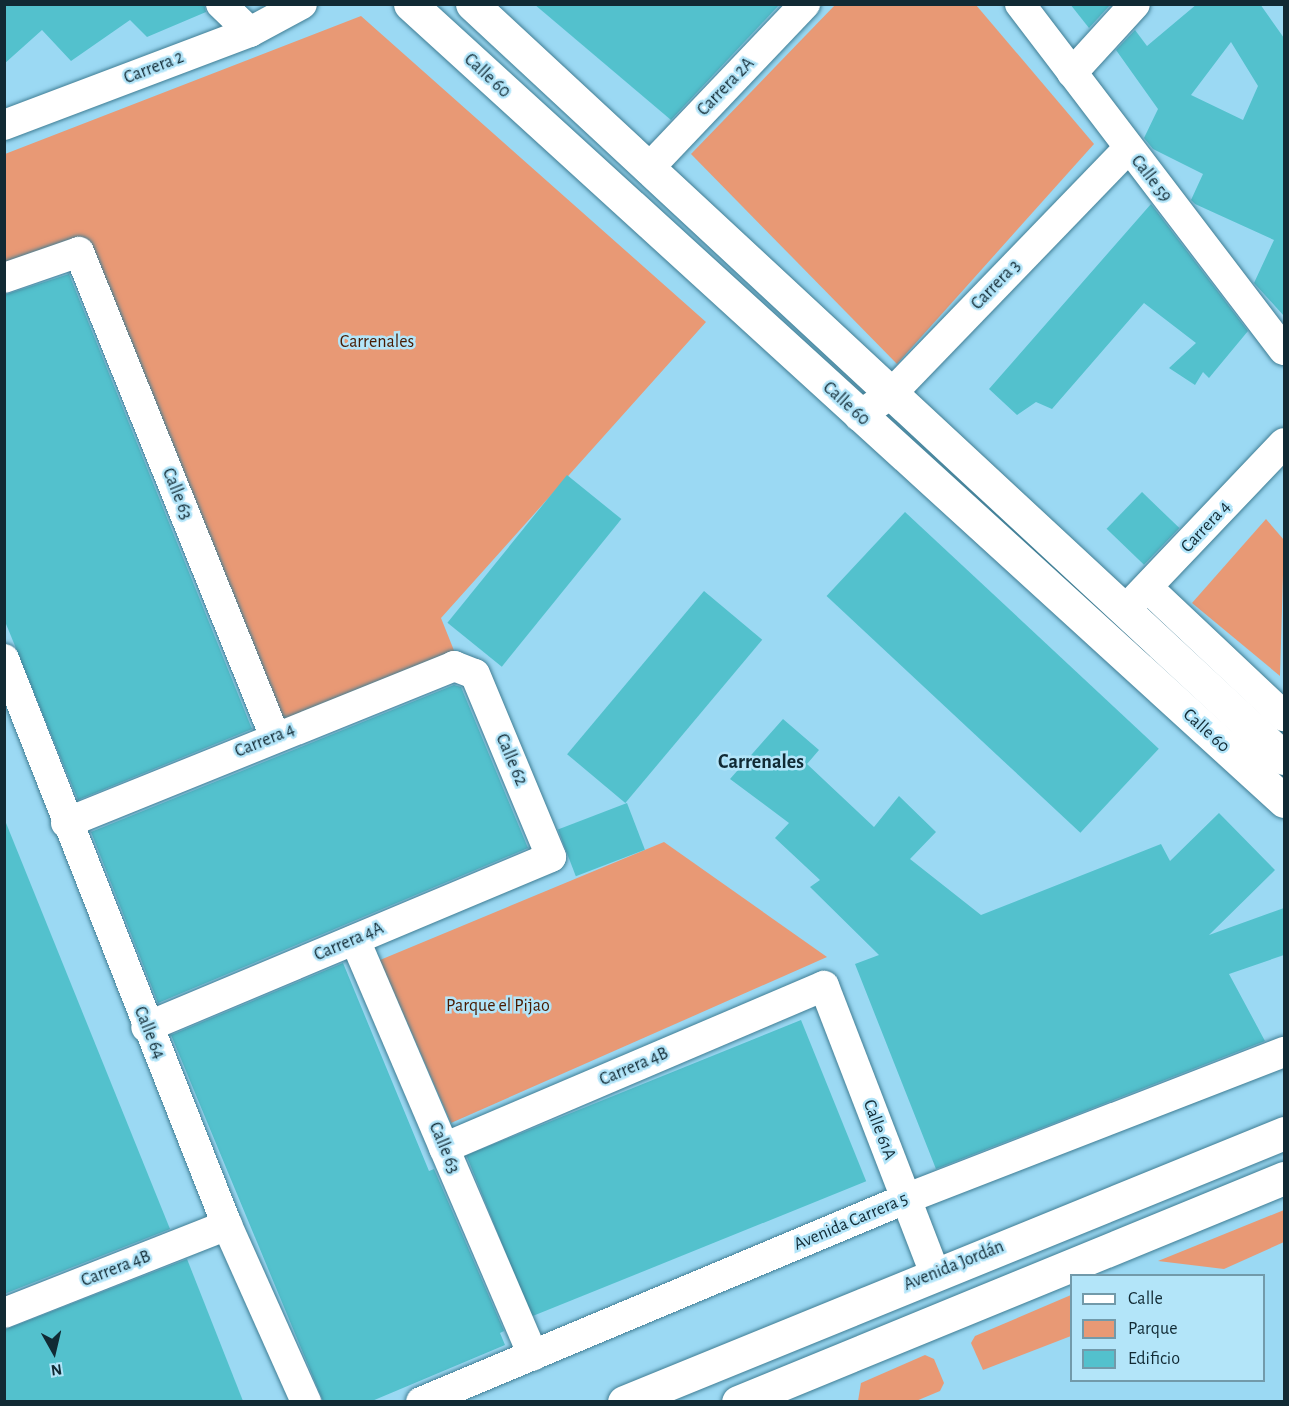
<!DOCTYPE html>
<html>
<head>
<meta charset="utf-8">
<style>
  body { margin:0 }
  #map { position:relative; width:1289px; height:1406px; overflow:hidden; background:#9bd9f3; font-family:"Alegreya Sans",sans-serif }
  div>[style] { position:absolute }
  .green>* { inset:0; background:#e89975 }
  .building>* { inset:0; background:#53c1cd; transform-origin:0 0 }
  .roads { filter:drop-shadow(0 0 2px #407d94) drop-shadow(0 0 2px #407d94) }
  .minor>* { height:30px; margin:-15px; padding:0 15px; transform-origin:15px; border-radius:15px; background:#fff }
  .major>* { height:33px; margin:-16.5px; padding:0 16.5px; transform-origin:16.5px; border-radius:16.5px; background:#fff }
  span { translate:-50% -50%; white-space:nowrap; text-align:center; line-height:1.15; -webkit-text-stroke:5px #b3e5f9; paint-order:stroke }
  .street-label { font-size:18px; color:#112a34 }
  .park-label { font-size:18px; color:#491a01 }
  .neighbourhood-label { font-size:20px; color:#112a34; font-weight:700 }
  .frame { position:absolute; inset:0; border:6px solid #112a34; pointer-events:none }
  .legend { position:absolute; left:1070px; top:1274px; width:195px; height:108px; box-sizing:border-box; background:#b3e5f9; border:2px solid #729aaa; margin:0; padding:8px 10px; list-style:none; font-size:18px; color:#112a34 }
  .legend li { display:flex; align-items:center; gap:12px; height:30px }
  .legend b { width:30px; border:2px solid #729aaa }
  .north { position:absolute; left:24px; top:1322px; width:60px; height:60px; -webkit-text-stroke:4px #b3e5f9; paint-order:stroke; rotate:172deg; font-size:16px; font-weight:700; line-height:24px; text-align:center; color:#112a34 }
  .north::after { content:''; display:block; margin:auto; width:21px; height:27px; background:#112a34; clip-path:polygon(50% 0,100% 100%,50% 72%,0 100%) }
</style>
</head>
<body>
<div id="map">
  <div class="green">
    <div style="clip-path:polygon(836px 4px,976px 5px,1094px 144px,897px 364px,691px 154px)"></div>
    <div style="clip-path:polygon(361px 16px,706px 322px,441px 618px,457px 658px,276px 728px,85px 239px,5px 270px,5px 154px)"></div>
    <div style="clip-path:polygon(1266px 519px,1284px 540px,1280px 676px,1192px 603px)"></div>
    <div style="clip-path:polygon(664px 842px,827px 957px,451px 1123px,380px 960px)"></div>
    <div style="clip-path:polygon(1284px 1210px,1284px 1242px,1224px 1269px,1158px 1261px)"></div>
    <div style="clip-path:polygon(1071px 1295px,1071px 1336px,983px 1370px,971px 1343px,975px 1336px)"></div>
    <div style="clip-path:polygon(925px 1355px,934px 1359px,944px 1383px,940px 1391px,916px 1401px,858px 1401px,861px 1383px)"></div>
  </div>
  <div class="building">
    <div style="clip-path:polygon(4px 4px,204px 4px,206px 12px,147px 37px,130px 20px,71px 61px,42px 30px,4px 64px)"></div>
    <div style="clip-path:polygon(534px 4px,780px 4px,671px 120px)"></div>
    <div style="clip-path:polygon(1070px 4px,1111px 4px,1089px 28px)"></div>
    <div style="clip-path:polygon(evenodd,1197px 4px,1260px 4px,1284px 38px,1284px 316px,1254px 283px,1274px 240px,1195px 204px,1191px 200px,1203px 174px,1153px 149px,1144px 138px,1158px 109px,1116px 50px,1135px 30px,1147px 46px,1197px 4px,1231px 42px,1258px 86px,1243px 120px,1191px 95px,1231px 42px)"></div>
    <div style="clip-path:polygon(1151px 204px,1248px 331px,1209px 378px,1203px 372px,1195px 385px,1169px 368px,1196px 343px,1144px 303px,1052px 409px,1036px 402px,1017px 415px,989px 389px)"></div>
    <div style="clip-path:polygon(69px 274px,252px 729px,78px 800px,4px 619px,4px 295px)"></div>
    <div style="left:567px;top:475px;width:70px;height:190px;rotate:39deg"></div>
    <div style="left:1142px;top:492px;width:52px;height:51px;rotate:44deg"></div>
    <div style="left:905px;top:512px;width:347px;height:115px;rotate:43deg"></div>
    <div style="left:704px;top:591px;width:76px;height:213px;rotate:40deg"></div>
    <div style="clip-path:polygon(454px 685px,461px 687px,528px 848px,158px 1003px,91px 832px)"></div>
    <div style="clip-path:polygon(783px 719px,819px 750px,807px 764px,874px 827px,899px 796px,936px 832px,910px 859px,981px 915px,1161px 844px,1170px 861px,1219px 813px,1275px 870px,1209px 935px,1284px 908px,1284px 955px,1229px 974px,1265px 1041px,936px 1169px,855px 964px,879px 955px,810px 887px,820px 880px,775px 838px,789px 823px,730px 779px)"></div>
    <div style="left:627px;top:803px;width:50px;height:74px;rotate:69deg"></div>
    <div style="clip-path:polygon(4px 818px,170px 1229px,4px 1294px)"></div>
    <div style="clip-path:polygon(343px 963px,429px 1171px,434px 1169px,504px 1331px,500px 1333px,505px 1345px,372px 1401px,323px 1401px,171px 1035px)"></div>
    <div style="left:801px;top:1020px;width:174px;height:361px;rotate:68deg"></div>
    <div style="clip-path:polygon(187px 1259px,243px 1401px,4px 1401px,4px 1330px)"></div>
  </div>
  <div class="roads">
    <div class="minor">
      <div style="left:221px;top:4px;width:40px;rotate:44deg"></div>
      <div style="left:1020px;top:4px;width:435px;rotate:52.7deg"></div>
      <div style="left:1072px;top:73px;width:93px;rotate:-47.6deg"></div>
      <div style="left:4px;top:125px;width:263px;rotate:-20.7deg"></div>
      <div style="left:250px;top:32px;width:59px;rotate:-28.3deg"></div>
      <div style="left:648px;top:169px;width:228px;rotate:-46.4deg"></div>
      <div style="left:4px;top:278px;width:79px;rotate:-19.1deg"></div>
      <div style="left:79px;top:252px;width:523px;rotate:68deg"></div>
      <div style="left:859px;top:416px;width:42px;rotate:-35.2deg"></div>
      <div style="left:893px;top:392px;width:338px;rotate:-46deg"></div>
      <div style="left:1148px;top:588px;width:187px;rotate:43.3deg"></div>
      <div style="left:1126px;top:609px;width:229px;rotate:-46.4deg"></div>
      <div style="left:4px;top:659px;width:608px;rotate:68.5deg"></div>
      <div style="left:227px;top:1225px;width:194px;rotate:65.9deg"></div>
      <div style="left:66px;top:823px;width:419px;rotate:-22deg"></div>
      <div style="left:454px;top:666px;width:22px;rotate:21deg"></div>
      <div style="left:475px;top:674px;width:198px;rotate:67.4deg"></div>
      <div style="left:551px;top:857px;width:439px;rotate:157.2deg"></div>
      <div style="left:355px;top:940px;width:452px;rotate:66.8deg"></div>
      <div style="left:444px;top:1148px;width:413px;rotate:-23.1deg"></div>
      <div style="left:824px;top:986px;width:308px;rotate:68.9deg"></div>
      <div style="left:4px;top:1313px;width:240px;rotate:-21.5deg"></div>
      <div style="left:421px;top:1402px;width:525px;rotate:-22.75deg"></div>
      <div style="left:905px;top:1199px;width:407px;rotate:-21.2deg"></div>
    </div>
    <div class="major">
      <div style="left:410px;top:4px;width:1183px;rotate:42.36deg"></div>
      <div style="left:472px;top:4px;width:1108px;rotate:42.88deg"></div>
      <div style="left:624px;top:1402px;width:713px;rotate:-22.17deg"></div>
      <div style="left:738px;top:1402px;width:590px;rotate:-22.31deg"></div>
    </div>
  </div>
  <div class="street-label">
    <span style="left:154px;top:68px;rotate:-21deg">Carrera 2</span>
    <span style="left:487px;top:76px;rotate:43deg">Calle 60</span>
    <span style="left:726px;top:87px;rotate:-46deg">Carrera 2A</span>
    <span style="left:1151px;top:179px;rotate:52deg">Calle 59</span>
    <span style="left:996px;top:285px;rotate:-46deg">Carrera 3</span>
    <span style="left:846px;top:404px;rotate:42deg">Calle 60</span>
    <span style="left:177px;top:494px;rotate:68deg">Calle 63</span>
    <span style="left:1206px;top:527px;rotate:-47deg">Carrera 4</span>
    <span style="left:1206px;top:731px;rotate:42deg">Calle 60</span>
    <span style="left:265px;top:741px;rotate:-22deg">Carrera 4</span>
    <span style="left:511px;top:760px;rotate:67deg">Calle 62</span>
    <span style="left:349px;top:942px;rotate:-23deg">Carrera 4A</span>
    <span style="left:149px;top:1033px;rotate:68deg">Calle 64</span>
    <span style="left:634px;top:1067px;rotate:-23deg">Carrera 4B</span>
    <span style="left:879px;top:1130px;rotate:69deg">Calle 61A</span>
    <span style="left:444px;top:1148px;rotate:67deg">Calle 63</span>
    <span style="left:851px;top:1222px;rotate:-23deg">Avenida Carrera 5</span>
    <span style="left:954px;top:1266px;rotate:-22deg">Avenida Jordán</span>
    <span style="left:116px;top:1269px;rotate:-21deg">Carrera 4B</span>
  </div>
  <div class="park-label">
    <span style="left:377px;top:342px">Carrenales</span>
    <span style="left:498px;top:1006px">Parque el Pijao</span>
  </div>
  <div class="neighbourhood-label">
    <span style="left:761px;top:762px">Carrenales</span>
  </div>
  <div class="frame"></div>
  <ul class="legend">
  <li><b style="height:8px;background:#fff"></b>Calle</li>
  <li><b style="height:16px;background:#e89975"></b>Parque</li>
  <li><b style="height:16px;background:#53c1cd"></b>Edificio</li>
  </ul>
  <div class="north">N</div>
</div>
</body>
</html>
